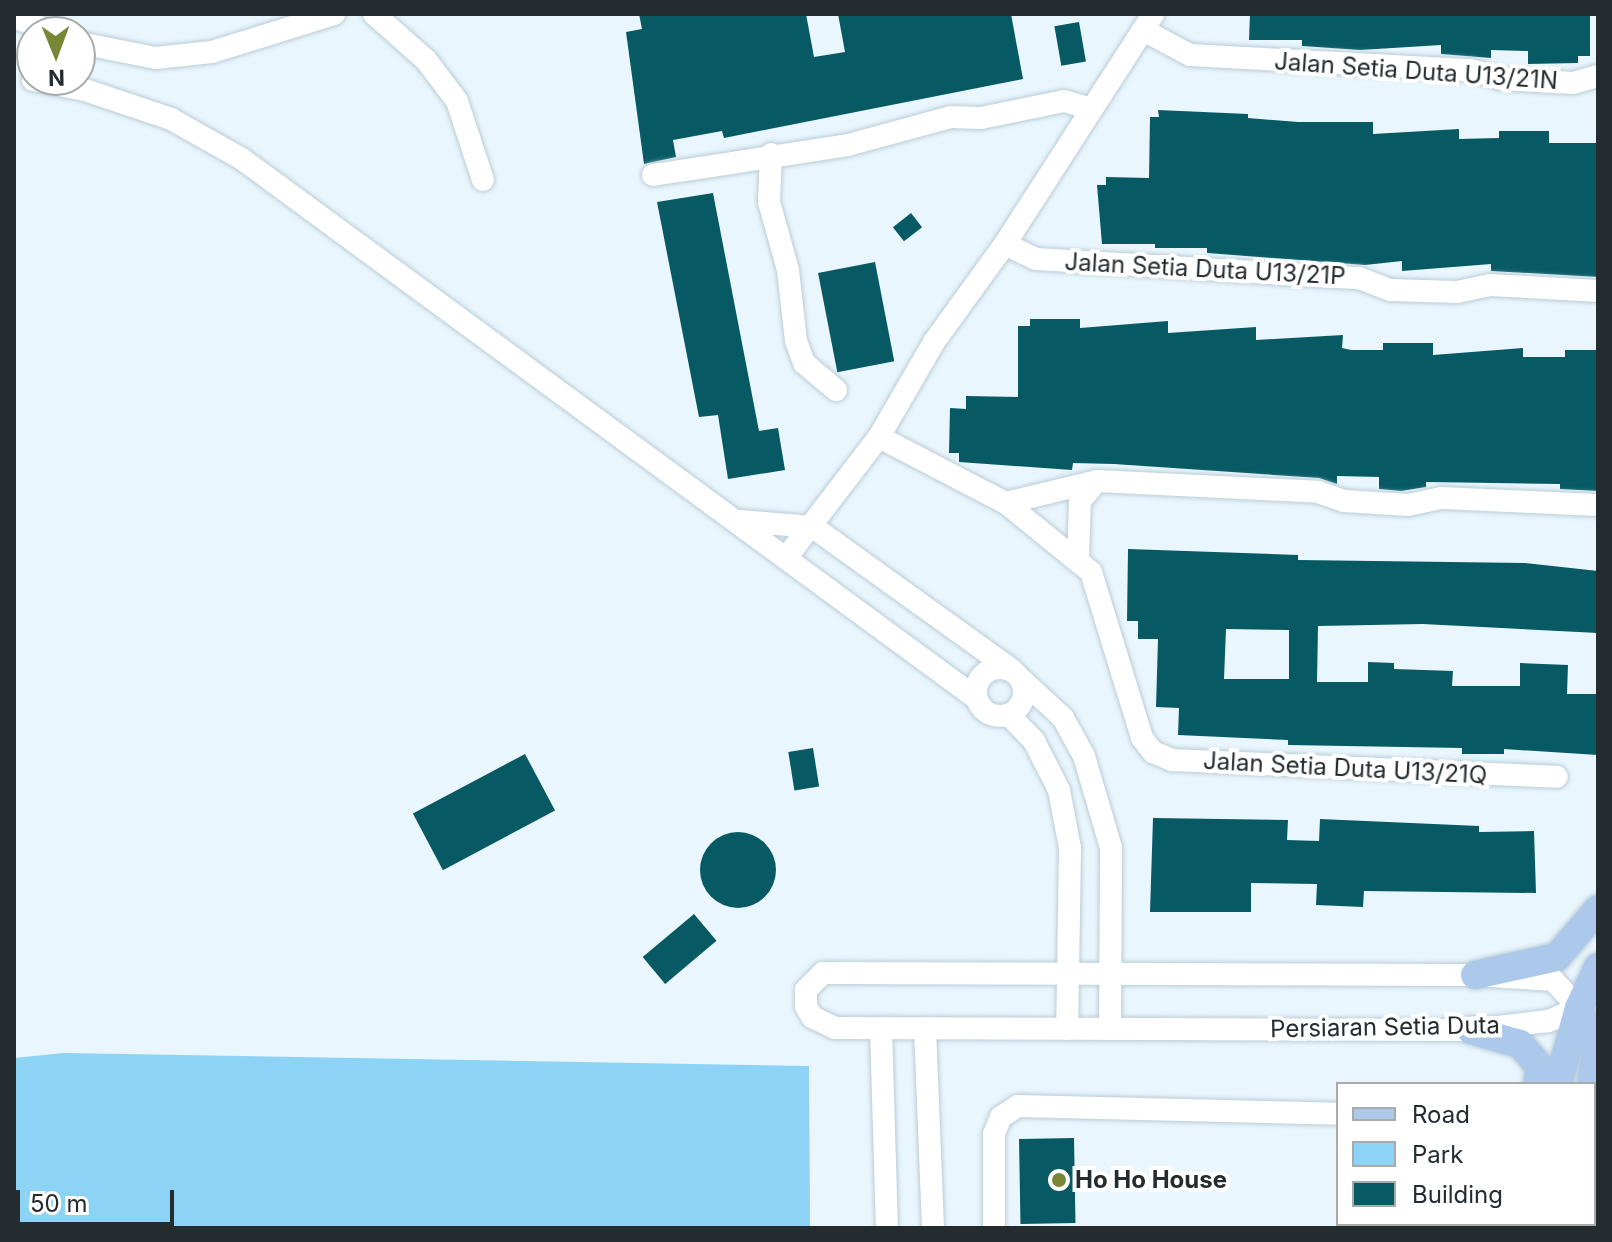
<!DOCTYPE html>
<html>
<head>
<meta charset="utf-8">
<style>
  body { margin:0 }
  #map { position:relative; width:1612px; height:1242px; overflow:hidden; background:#eaf6fd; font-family:Inter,sans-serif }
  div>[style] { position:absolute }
  .green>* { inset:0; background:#8dd3f6 }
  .building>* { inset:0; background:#075a64; transform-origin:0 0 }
  .round { border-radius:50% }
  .roads { filter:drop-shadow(0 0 2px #b9cdd8) drop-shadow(0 0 2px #b9cdd8) }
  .minor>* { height:22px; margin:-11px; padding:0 11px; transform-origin:11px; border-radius:11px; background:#fff }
  .minor>.ring { margin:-11px; padding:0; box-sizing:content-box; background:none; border:22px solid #fff; border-radius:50% }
  .major>* { height:28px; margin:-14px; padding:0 14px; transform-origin:14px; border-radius:14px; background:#acc9eb }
  .dots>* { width:22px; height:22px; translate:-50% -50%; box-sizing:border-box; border:4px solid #fff; border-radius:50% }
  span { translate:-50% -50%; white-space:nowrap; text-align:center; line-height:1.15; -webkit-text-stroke:8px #fff; paint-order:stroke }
  .street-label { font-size:24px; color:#242c30 }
  .poi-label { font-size:24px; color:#242c30; font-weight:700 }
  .left { translate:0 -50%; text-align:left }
  .frame { position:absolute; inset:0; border:16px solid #242c30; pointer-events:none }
  .legend { position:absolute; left:1336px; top:1082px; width:260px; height:144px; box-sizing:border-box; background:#fff; border:2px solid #a7abac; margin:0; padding:10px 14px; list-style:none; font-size:24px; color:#242c30 }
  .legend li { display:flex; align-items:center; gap:16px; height:40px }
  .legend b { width:40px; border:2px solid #a7abac }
  .north { position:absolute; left:16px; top:16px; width:80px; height:80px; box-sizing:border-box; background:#fff; border:2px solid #a7abac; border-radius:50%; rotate:179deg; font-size:22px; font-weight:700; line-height:32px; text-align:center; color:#242c30 }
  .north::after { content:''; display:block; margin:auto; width:28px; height:36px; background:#778736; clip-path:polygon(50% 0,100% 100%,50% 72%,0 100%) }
  .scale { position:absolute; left:16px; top:1190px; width:158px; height:36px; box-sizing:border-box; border:4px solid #242c30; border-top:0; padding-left:10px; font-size:24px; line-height:28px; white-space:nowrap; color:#242c30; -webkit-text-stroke:6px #fff; paint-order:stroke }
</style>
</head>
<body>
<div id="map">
  <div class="green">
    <div style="clip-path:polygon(64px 1053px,809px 1066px,810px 1228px,14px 1228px,14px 1058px)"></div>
  </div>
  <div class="building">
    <div style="clip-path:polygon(639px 14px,806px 14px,814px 57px,845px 52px,838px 14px,1011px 14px,1023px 79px,724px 138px,722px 131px,673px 140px,676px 157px,644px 164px,626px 32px,642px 29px)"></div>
    <div style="clip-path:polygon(1250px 14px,1590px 14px,1590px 56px,1578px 56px,1578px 63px,1528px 64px,1528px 51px,1491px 50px,1491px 58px,1478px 57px,1441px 54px,1441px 45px,1360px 50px,1302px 46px,1302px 40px,1249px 40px)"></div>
    <div style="left:1079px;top:22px;width:40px;height:25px;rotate:80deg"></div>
    <div style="clip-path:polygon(1158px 110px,1248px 114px,1248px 118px,1298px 122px,1373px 122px,1373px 134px,1459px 129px,1459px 139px,1499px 138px,1499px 131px,1549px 131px,1549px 143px,1598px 143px,1598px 277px,1491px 271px,1491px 264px,1402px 271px,1402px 261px,1365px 265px,1207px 253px,1207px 248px,1155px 248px,1155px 244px,1102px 244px,1097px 185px,1106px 185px,1106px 177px,1149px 178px,1150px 117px,1159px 117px)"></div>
    <div style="clip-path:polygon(713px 193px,759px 431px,778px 428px,785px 470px,728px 479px,718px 415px,699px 417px,657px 202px)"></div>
    <div style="left:911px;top:213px;width:18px;height:23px;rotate:52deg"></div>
    <div style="left:875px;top:262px;width:101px;height:58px;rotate:79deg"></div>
    <div style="clip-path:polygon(1030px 319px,1080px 319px,1080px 328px,1168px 321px,1168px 333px,1256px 327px,1256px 340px,1343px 335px,1342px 348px,1351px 350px,1383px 350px,1383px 343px,1433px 343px,1433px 355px,1523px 348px,1523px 357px,1565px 357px,1565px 350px,1598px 350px,1598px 491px,1560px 489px,1560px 484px,1426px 482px,1426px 487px,1401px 491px,1379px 489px,1379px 477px,1337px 476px,1337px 484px,1319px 478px,1114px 464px,1073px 463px,1072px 470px,959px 462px,959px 453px,949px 453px,950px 408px,966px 409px,966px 396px,1018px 397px,1018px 326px,1030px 326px)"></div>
    <div style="clip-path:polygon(evenodd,1128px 549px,1298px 555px,1298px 560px,1525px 563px,1598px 571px,1598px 633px,1423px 624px,1318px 626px,1317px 682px,1368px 682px,1368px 662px,1394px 663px,1394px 669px,1453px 671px,1452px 686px,1520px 686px,1520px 663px,1568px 665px,1567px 694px,1598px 694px,1598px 755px,1504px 749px,1504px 754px,1462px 754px,1462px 748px,1288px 745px,1288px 740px,1178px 735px,1179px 708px,1156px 707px,1158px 639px,1138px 639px,1138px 621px,1127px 621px,1128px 549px,1226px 629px,1289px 630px,1289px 679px,1224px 679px,1226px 629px)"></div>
    <div style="left:813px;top:748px;width:39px;height:25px;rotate:81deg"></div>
    <div style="left:525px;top:754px;width:64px;height:127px;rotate:62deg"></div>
    <div style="clip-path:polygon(1153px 818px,1288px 820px,1287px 840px,1319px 841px,1320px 819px,1479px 826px,1479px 832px,1534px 831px,1536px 893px,1364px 891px,1363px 907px,1316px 905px,1317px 884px,1251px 883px,1251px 912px,1150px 912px)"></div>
    <div class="round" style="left:700px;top:832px;width:76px;height:76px"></div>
    <div style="left:694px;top:914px;width:35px;height:67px;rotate:50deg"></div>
    <div style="left:1074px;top:1138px;width:85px;height:55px;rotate:89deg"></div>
  </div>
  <div class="roads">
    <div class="minor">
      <div style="left:374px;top:14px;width:69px;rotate:41.5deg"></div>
      <div style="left:426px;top:60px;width:51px;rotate:52.9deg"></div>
      <div style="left:457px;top:101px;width:83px;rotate:71.8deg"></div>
      <div style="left:14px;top:17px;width:41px;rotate:21.5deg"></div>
      <div style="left:1143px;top:30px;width:53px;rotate:28deg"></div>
      <div style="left:1190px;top:55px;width:281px;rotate:3.1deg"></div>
      <div style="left:1471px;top:70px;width:33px;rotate:16deg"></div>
      <div style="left:1503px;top:79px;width:70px;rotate:3.3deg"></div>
      <div style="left:1573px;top:83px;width:26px;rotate:-16deg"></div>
      <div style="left:80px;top:43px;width:77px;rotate:11.2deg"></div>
      <div style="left:156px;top:58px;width:56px;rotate:-6.1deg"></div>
      <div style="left:212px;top:52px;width:128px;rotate:-17.3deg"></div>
      <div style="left:33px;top:80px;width:53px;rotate:10.9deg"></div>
      <div style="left:85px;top:90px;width:91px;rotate:18.6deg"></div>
      <div style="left:171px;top:119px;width:81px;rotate:29.4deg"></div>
      <div style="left:242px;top:159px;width:911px;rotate:36.29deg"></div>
      <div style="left:771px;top:154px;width:48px;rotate:92.4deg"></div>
      <div style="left:769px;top:202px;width:71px;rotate:74.4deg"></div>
      <div style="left:788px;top:270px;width:71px;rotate:83.6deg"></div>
      <div style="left:796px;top:341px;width:23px;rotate:70deg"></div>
      <div style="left:804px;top:363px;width:42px;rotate:40.2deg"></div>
      <div style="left:653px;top:175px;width:197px;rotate:-8.7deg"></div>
      <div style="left:848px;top:145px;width:107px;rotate:-15.2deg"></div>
      <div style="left:951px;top:117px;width:30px;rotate:2deg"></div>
      <div style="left:981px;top:118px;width:85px;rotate:-11.6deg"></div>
      <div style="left:1064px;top:101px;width:29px;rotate:16deg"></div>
      <div style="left:1005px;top:244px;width:34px;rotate:26deg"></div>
      <div style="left:1036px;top:259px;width:324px;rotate:3.4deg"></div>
      <div style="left:1359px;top:278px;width:34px;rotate:21deg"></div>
      <div style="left:1391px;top:290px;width:66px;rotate:1.7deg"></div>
      <div style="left:1457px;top:292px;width:34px;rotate:-12deg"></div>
      <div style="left:1490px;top:285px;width:108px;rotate:3.2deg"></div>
      <div style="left:879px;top:437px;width:143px;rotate:27.5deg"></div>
      <div style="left:1006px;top:503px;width:109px;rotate:39.1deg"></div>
      <div style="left:1091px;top:572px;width:174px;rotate:72.9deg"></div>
      <div style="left:1142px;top:738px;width:18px;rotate:52deg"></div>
      <div style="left:1153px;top:752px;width:21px;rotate:23deg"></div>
      <div style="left:1172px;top:760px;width:385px;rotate:2.5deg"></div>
      <div style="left:1006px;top:503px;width:94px;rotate:-13.6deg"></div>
      <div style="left:1097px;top:481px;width:221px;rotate:2.8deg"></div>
      <div style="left:1318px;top:492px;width:28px;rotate:19deg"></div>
      <div style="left:1344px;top:501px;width:64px;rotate:3.6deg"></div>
      <div style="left:1408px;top:505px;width:35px;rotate:-12deg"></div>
      <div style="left:1442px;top:498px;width:156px;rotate:2.6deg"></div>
      <div style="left:740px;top:521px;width:73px;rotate:4.7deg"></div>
      <div style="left:813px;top:527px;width:245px;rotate:35.7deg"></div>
      <div style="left:786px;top:558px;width:153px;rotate:-52.5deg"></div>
      <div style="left:879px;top:437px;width:110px;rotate:-59.9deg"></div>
      <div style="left:934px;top:342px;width:121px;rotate:-54.1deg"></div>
      <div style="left:1005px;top:244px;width:274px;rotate:-57.2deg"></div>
      <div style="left:1078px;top:560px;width:59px;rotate:-88.1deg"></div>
      <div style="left:1080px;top:501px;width:26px;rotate:-50deg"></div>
      <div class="ring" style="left:976px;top:668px;width:26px;height:26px"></div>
      <div style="left:1022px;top:680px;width:56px;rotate:42.8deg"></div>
      <div style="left:1063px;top:718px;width:43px;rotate:61.1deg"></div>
      <div style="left:1084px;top:756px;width:96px;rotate:73.6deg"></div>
      <div style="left:1111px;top:848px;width:181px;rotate:90.3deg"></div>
      <div style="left:1009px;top:715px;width:36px;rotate:46deg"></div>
      <div style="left:1034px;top:741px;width:55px;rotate:63deg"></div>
      <div style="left:1059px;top:790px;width:59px;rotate:79.3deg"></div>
      <div style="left:1070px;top:848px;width:181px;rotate:90.9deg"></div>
      <div style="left:823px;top:973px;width:652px;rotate:0.18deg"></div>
      <div style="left:1475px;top:975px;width:78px;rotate:3.7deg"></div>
      <div style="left:1553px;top:980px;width:38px;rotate:47deg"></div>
      <div style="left:1579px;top:1008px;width:34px;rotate:157deg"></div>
      <div style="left:1548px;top:1021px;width:78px;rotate:173.3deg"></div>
      <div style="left:1471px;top:1030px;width:636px;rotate:-179.82deg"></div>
      <div style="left:835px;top:1028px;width:25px;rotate:-154deg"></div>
      <div style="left:812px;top:1017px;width:13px;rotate:-119deg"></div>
      <div style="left:806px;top:1006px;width:16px;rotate:-90deg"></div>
      <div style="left:806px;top:990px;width:24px;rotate:-45deg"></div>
      <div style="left:881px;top:1028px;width:200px;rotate:88.3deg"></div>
      <div style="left:925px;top:1028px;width:200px;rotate:87.7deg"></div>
      <div style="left:994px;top:1228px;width:94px;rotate:-90deg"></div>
      <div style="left:994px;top:1134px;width:18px;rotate:-68deg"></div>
      <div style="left:1001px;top:1117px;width:20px;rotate:-33deg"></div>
      <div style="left:1018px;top:1106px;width:320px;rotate:1.4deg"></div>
    </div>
    <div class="major">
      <div style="left:1475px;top:975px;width:84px;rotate:-12.4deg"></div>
      <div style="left:1557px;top:957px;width:63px;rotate:-49.5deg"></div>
      <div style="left:1579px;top:1008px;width:50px;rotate:70.1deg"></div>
      <div style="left:1596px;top:1055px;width:29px;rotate:100deg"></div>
      <div style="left:1471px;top:1030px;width:51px;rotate:15.9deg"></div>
      <div style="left:1520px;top:1044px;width:30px;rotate:49deg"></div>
      <div style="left:1540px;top:1067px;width:17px;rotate:100deg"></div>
      <div style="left:1558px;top:1084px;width:79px;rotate:-74.6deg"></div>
      <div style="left:1579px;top:1008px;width:45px;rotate:-65.1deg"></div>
      <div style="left:1589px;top:1224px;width:4px;rotate:76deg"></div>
      <div style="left:1548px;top:1228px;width:4px;rotate:-90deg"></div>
    </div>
  </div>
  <div class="dots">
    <div style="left:1059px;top:1180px;background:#778736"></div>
  </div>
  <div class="street-label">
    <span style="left:1416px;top:71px;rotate:4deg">Jalan Setia Duta U13/21N</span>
    <span style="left:1205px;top:269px;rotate:3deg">Jalan Setia Duta U13/21P</span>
    <span style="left:1345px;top:768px;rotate:3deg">Jalan Setia Duta U13/21Q</span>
    <span style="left:1385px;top:1027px;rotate:-1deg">Persiaran Setia Duta</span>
  </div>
  <div class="poi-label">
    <span class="left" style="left:1075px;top:1180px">Ho Ho House</span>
  </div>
  <div class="frame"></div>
  <ul class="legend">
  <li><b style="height:10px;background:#acc9eb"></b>Road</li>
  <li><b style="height:22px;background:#8dd3f6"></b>Park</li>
  <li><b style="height:22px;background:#075a64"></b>Building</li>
  </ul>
  <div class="north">N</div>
  <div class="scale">50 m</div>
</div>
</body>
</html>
